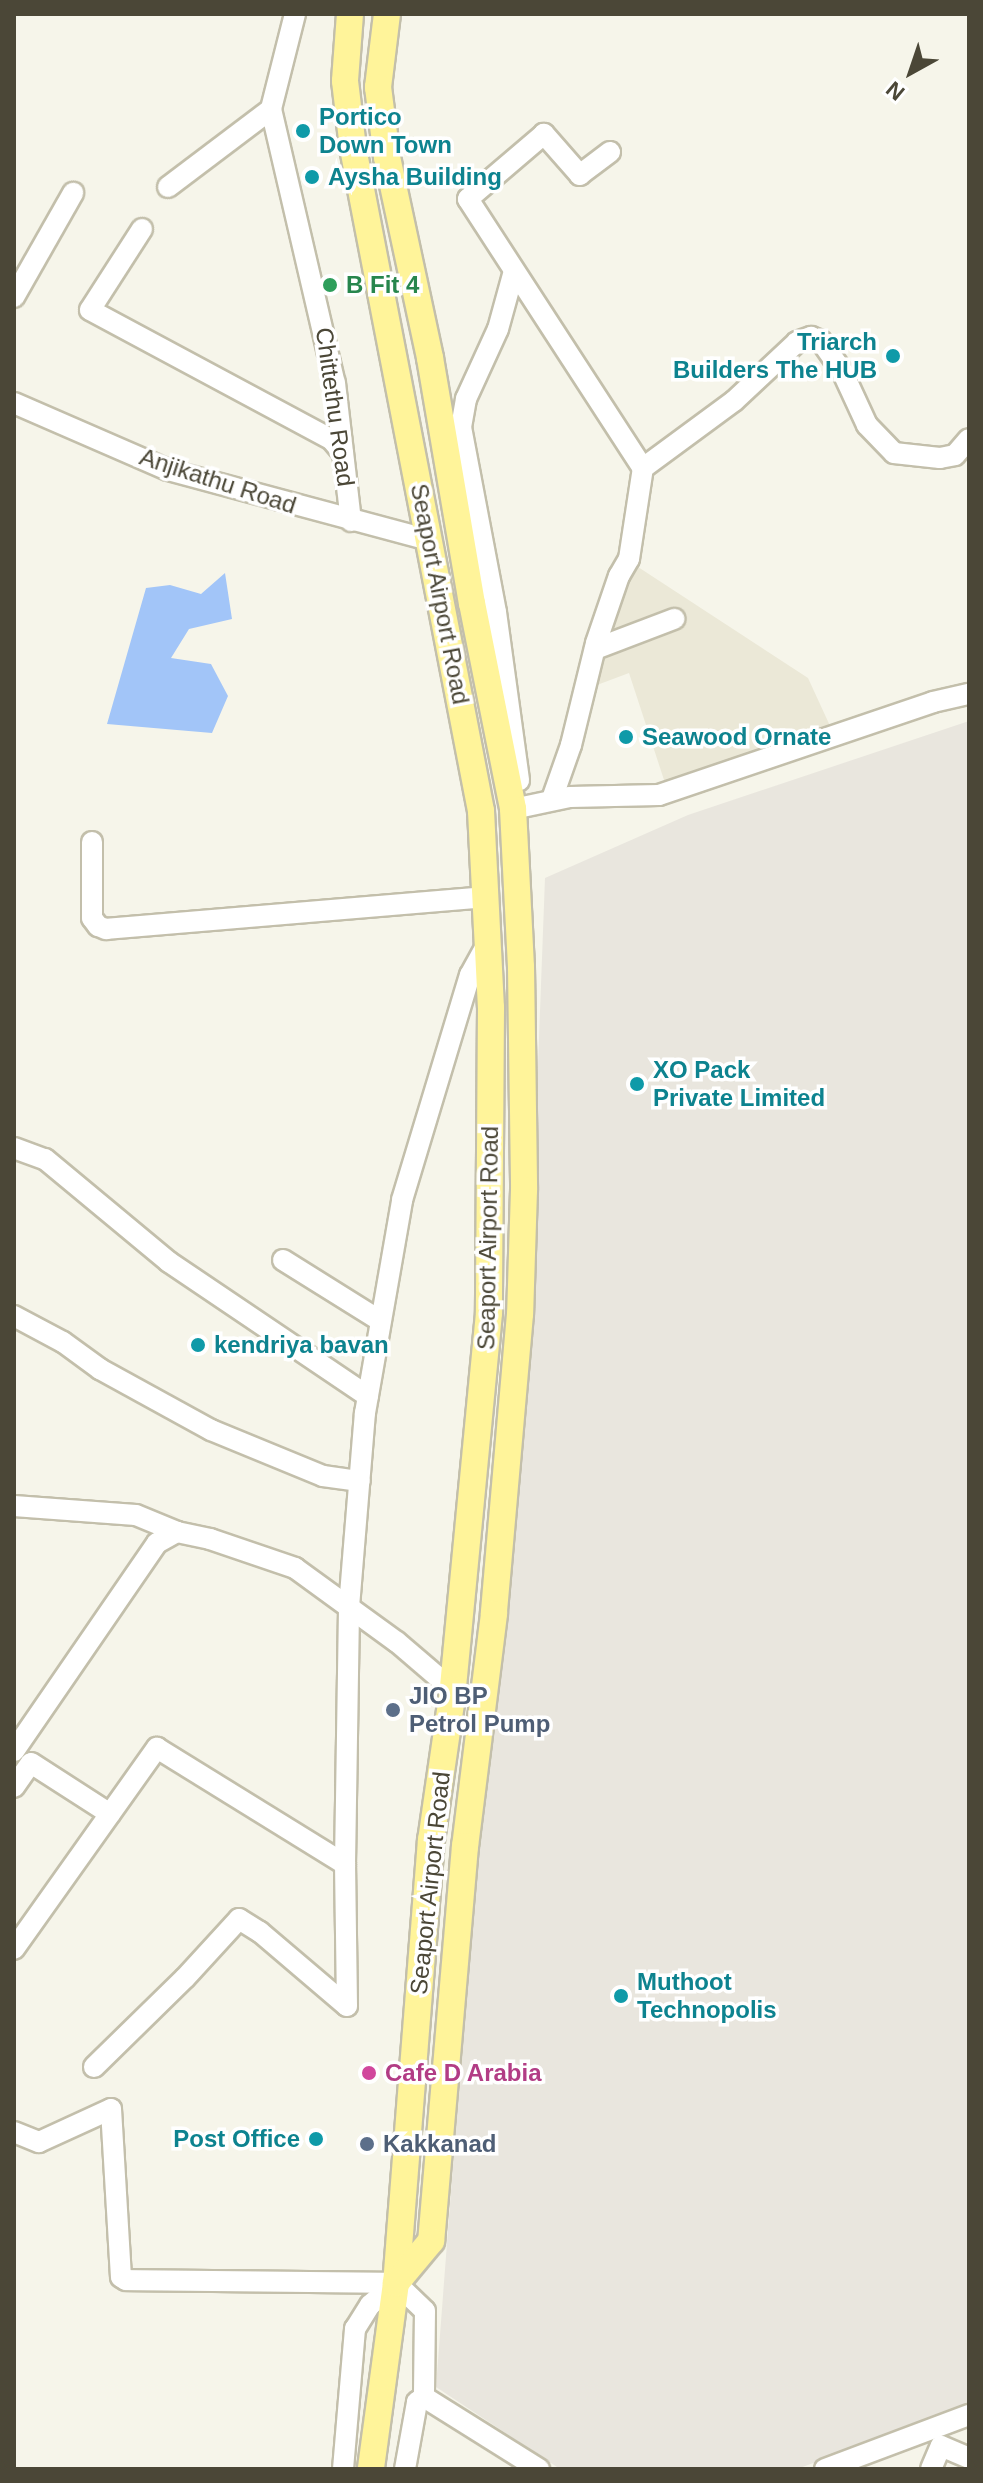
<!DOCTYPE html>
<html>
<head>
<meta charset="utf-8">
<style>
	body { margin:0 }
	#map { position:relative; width:983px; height:2483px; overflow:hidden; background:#f6f5ea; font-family:Arial,sans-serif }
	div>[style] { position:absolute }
	.residential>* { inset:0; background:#ebe8d7 }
	.industrial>* { inset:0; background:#e9e6de }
	.water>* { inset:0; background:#a2c5f8 }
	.roads { filter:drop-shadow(2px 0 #c3bfab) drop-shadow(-2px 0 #c3bfab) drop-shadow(0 2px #c3bfab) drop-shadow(0 -2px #c3bfab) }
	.minor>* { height:20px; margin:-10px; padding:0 10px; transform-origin:10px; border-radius:10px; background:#fff }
	.major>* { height:26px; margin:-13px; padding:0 13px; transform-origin:13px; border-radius:13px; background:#fff49a }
	.dots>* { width:22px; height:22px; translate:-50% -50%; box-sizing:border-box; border:4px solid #fff; border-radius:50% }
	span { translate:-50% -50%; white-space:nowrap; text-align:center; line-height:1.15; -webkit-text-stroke:7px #fff; paint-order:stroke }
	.culture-label { font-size:24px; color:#0d838f; font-weight:700 }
	.left { translate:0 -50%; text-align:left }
	.right { translate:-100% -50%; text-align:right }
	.leisure-label { font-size:24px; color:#27864d; font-weight:700 }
	.street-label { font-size:24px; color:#4b4737 }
	.service-label { font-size:24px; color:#4e5e75; font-weight:700 }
	.hotel-label { font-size:24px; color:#b23c85; font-weight:700 }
	.frame { position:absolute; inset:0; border:16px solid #4b4737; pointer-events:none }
	.north { position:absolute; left:871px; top:32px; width:80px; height:80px; -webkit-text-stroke:6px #fff; paint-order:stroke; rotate:220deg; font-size:22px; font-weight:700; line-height:32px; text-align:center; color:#4b4737 }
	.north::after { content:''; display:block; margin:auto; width:28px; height:36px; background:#4b4737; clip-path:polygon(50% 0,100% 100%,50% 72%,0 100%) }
</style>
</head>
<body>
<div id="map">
	<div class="residential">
		<i style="clip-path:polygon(635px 565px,808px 678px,831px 728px,665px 783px,629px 673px,597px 685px,605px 639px)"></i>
	</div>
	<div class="industrial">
		<i style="clip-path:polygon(969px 721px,969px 2406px,797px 2469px,560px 2469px,436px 2387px,478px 1838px,504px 1644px,529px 1304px,545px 878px,688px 815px)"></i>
	</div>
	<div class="water">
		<i style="clip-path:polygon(225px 573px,232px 619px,189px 629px,171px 658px,211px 664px,228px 696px,212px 733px,107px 724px,146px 588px,170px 585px,201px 594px)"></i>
	</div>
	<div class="roads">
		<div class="minor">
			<i style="left:295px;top:14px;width:98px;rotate:104.2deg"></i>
			<i style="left:271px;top:109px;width:281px;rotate:76.9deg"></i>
			<i style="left:335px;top:383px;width:139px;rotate:83.4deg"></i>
			<i style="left:610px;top:152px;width:38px;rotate:143deg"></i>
			<i style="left:580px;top:175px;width:55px;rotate:-131.3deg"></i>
			<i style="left:544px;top:134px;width:100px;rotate:139.5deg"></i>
			<i style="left:468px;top:199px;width:321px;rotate:57deg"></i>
			<i style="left:168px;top:187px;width:129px;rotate:-37.1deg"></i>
			<i style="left:142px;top:229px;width:96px;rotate:122.7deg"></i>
			<i style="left:90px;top:310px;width:275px;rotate:28.2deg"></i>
			<i style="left:332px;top:440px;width:17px;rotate:50deg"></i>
			<i style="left:514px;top:271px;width:60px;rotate:105.4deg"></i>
			<i style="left:498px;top:329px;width:77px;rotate:114.6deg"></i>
			<i style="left:466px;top:399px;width:28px;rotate:100deg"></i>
			<i style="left:461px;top:427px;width:188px;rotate:79.3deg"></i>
			<i style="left:496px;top:612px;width:170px;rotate:82.2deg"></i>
			<i style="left:14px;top:297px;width:120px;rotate:-60.4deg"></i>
			<i style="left:14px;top:403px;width:168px;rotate:23.5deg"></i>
			<i style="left:168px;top:470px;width:270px;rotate:15deg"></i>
			<i style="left:595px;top:649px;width:85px;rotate:-20.8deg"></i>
			<i style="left:552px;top:799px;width:57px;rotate:-70.6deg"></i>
			<i style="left:571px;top:745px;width:105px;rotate:-76.2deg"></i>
			<i style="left:596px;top:643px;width:71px;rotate:-71.1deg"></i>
			<i style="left:619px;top:576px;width:20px;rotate:-60deg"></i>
			<i style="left:629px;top:559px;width:92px;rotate:-81.3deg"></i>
			<i style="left:643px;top:468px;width:113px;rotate:-36.4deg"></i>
			<i style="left:734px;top:401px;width:86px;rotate:-43.1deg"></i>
			<i style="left:797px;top:342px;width:15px;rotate:-20deg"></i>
			<i style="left:811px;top:337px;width:11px;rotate:22deg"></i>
			<i style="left:821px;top:341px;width:39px;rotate:55deg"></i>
			<i style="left:843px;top:373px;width:57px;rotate:65.2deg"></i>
			<i style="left:867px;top:425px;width:39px;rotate:46deg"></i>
			<i style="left:894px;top:453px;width:46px;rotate:6.2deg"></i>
			<i style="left:940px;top:458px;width:15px;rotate:-11deg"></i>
			<i style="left:955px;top:455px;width:21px;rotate:-49deg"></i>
			<i style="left:513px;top:809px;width:58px;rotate:-11.9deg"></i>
			<i style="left:570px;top:797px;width:89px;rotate:-1.3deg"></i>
			<i style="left:659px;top:795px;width:289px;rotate:-18.7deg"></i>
			<i style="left:933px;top:702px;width:37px;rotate:-13deg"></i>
			<i style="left:92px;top:842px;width:76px;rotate:90deg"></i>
			<i style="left:92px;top:918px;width:10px;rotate:53deg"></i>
			<i style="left:98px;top:926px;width:9px;rotate:21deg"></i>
			<i style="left:106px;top:929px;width:381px;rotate:-4.8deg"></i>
			<i style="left:14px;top:1148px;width:33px;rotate:20deg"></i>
			<i style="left:45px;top:1159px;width:161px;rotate:39.7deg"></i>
			<i style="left:169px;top:1262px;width:240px;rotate:34deg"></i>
			<i style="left:283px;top:1260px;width:113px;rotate:32deg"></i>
			<i style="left:14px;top:1316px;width:55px;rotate:28deg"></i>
			<i style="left:63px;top:1342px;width:46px;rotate:36.1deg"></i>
			<i style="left:100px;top:1369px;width:127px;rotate:28.8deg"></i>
			<i style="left:211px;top:1430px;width:121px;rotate:22.3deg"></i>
			<i style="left:323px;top:1476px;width:37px;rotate:8deg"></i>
			<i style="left:14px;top:1506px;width:122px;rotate:4.2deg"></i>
			<i style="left:136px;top:1515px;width:44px;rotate:22.5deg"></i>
			<i style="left:14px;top:1751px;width:252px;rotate:-55.5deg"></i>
			<i style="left:157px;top:1543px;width:23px;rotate:-29deg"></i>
			<i style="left:177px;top:1532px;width:34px;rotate:12deg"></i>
			<i style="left:210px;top:1539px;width:90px;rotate:18.8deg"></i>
			<i style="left:295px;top:1568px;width:126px;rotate:36deg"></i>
			<i style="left:397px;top:1642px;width:74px;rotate:40.6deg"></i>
			<i style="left:14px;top:1787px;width:29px;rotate:-55deg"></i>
			<i style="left:31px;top:1763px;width:94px;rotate:32.8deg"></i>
			<i style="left:14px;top:1949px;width:247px;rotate:-54.6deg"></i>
			<i style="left:157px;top:1748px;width:221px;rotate:31.7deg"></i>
			<i style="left:94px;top:2067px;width:127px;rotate:-44.4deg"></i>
			<i style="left:185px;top:1978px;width:80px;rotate:-47.5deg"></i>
			<i style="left:239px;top:1919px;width:25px;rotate:32deg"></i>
			<i style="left:260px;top:1932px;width:114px;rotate:40.4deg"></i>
			<i style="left:347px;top:2006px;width:142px;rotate:-90.8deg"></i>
			<i style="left:345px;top:1864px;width:257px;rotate:-89.1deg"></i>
			<i style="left:349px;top:1607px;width:195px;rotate:-85.3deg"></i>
			<i style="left:365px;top:1413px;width:216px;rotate:-80.1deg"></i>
			<i style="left:402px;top:1200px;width:235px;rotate:-73.2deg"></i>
			<i style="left:470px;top:975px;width:39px;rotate:-61deg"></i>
			<i style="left:14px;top:2132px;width:27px;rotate:22deg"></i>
			<i style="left:39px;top:2142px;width:79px;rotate:-24.6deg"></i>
			<i style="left:111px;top:2109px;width:168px;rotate:86.6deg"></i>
			<i style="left:121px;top:2277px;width:6px;rotate:31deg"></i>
			<i style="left:126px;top:2280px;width:270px;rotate:0.6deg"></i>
			<i style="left:343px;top:2469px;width:141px;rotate:-85.1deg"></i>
			<i style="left:355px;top:2329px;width:28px;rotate:-58deg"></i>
			<i style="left:370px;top:2305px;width:34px;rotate:-40deg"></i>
			<i style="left:396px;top:2283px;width:40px;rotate:44deg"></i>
			<i style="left:425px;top:2311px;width:86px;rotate:90.7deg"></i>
			<i style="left:405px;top:2469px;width:68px;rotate:-79.8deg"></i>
			<i style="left:417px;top:2402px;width:9px;rotate:-36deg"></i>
			<i style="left:424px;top:2397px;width:136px;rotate:32.1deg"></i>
			<i style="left:825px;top:2469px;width:154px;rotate:-20.6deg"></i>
			<i style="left:931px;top:2469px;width:25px;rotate:-67deg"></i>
			<i style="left:941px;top:2446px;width:30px;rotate:23deg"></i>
		</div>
		<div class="major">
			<i style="left:350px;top:14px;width:67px;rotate:94.3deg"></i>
			<i style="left:345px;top:81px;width:67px;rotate:83.2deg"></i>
			<i style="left:353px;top:148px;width:675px;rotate:79.07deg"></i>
			<i style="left:481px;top:811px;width:197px;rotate:87.1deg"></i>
			<i style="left:491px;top:1008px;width:305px;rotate:90.4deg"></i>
			<i style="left:489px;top:1313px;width:379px;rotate:95.5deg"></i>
			<i style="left:453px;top:1690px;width:152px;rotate:98.3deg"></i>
			<i style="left:431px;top:1840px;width:444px;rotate:94.5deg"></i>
			<i style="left:396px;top:2283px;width:188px;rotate:97.7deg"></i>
			<i style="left:387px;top:14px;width:74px;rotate:97deg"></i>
			<i style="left:378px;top:87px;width:71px;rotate:82.7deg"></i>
			<i style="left:387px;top:157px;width:206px;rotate:77.9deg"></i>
			<i style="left:430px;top:358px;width:249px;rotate:80.3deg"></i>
			<i style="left:472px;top:603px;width:210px;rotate:78.7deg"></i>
			<i style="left:513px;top:809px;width:158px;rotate:87.1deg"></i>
			<i style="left:521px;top:967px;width:223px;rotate:89.2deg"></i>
			<i style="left:524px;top:1190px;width:124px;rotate:91.8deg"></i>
			<i style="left:520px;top:1314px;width:301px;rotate:95deg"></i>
			<i style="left:494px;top:1614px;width:234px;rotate:97.1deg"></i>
			<i style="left:465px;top:1846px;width:396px;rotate:94.9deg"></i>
			<i style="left:431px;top:2241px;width:55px;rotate:129.8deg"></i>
		</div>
	</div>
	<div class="dots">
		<i style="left:303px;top:131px;background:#0f9aa8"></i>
		<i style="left:312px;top:177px;background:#0f9aa8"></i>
		<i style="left:330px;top:285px;background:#2e9e5b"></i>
		<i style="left:893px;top:356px;background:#0f9aa8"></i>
		<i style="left:626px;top:737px;background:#0f9aa8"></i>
		<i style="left:637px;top:1084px;background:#0f9aa8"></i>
		<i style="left:198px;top:1345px;background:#0f9aa8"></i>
		<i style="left:393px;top:1710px;background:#5c6f8a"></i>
		<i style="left:621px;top:1996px;background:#0f9aa8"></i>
		<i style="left:369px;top:2073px;background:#d1479c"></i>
		<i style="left:316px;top:2139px;background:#0f9aa8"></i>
		<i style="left:367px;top:2144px;background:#5c6f8a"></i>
	</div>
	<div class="culture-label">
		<span class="left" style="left:319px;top:131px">Portico<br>Down Town</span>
		<span class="left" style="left:328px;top:177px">Aysha Building</span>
		<span class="right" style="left:877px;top:356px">Triarch<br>Builders The HUB</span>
		<span class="left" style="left:642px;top:737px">Seawood Ornate</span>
		<span class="left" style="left:653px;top:1084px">XO Pack<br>Private Limited</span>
		<span class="left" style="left:214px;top:1345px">kendriya bavan</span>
		<span class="left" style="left:637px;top:1996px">Muthoot<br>Technopolis</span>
		<span class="right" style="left:300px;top:2139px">Post Office</span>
	</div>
	<div class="leisure-label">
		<span class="left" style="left:346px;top:285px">B Fit 4</span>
	</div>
	<div class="street-label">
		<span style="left:335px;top:407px;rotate:82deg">Chittethu Road</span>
		<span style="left:218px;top:481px;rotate:18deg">Anjikathu Road</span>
		<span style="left:440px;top:594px;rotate:79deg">Seaport Airport Road</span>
		<span style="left:488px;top:1238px;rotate:-89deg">Seaport Airport Road</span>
		<span style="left:430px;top:1883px;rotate:-84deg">Seaport Airport Road</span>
	</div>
	<div class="service-label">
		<span class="left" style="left:409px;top:1710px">JIO BP<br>Petrol Pump</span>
		<span class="left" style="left:383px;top:2144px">Kakkanad</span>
	</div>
	<div class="hotel-label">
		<span class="left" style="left:385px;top:2073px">Cafe D Arabia</span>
	</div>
	<div class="frame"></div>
	<div class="north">N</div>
</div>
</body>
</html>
